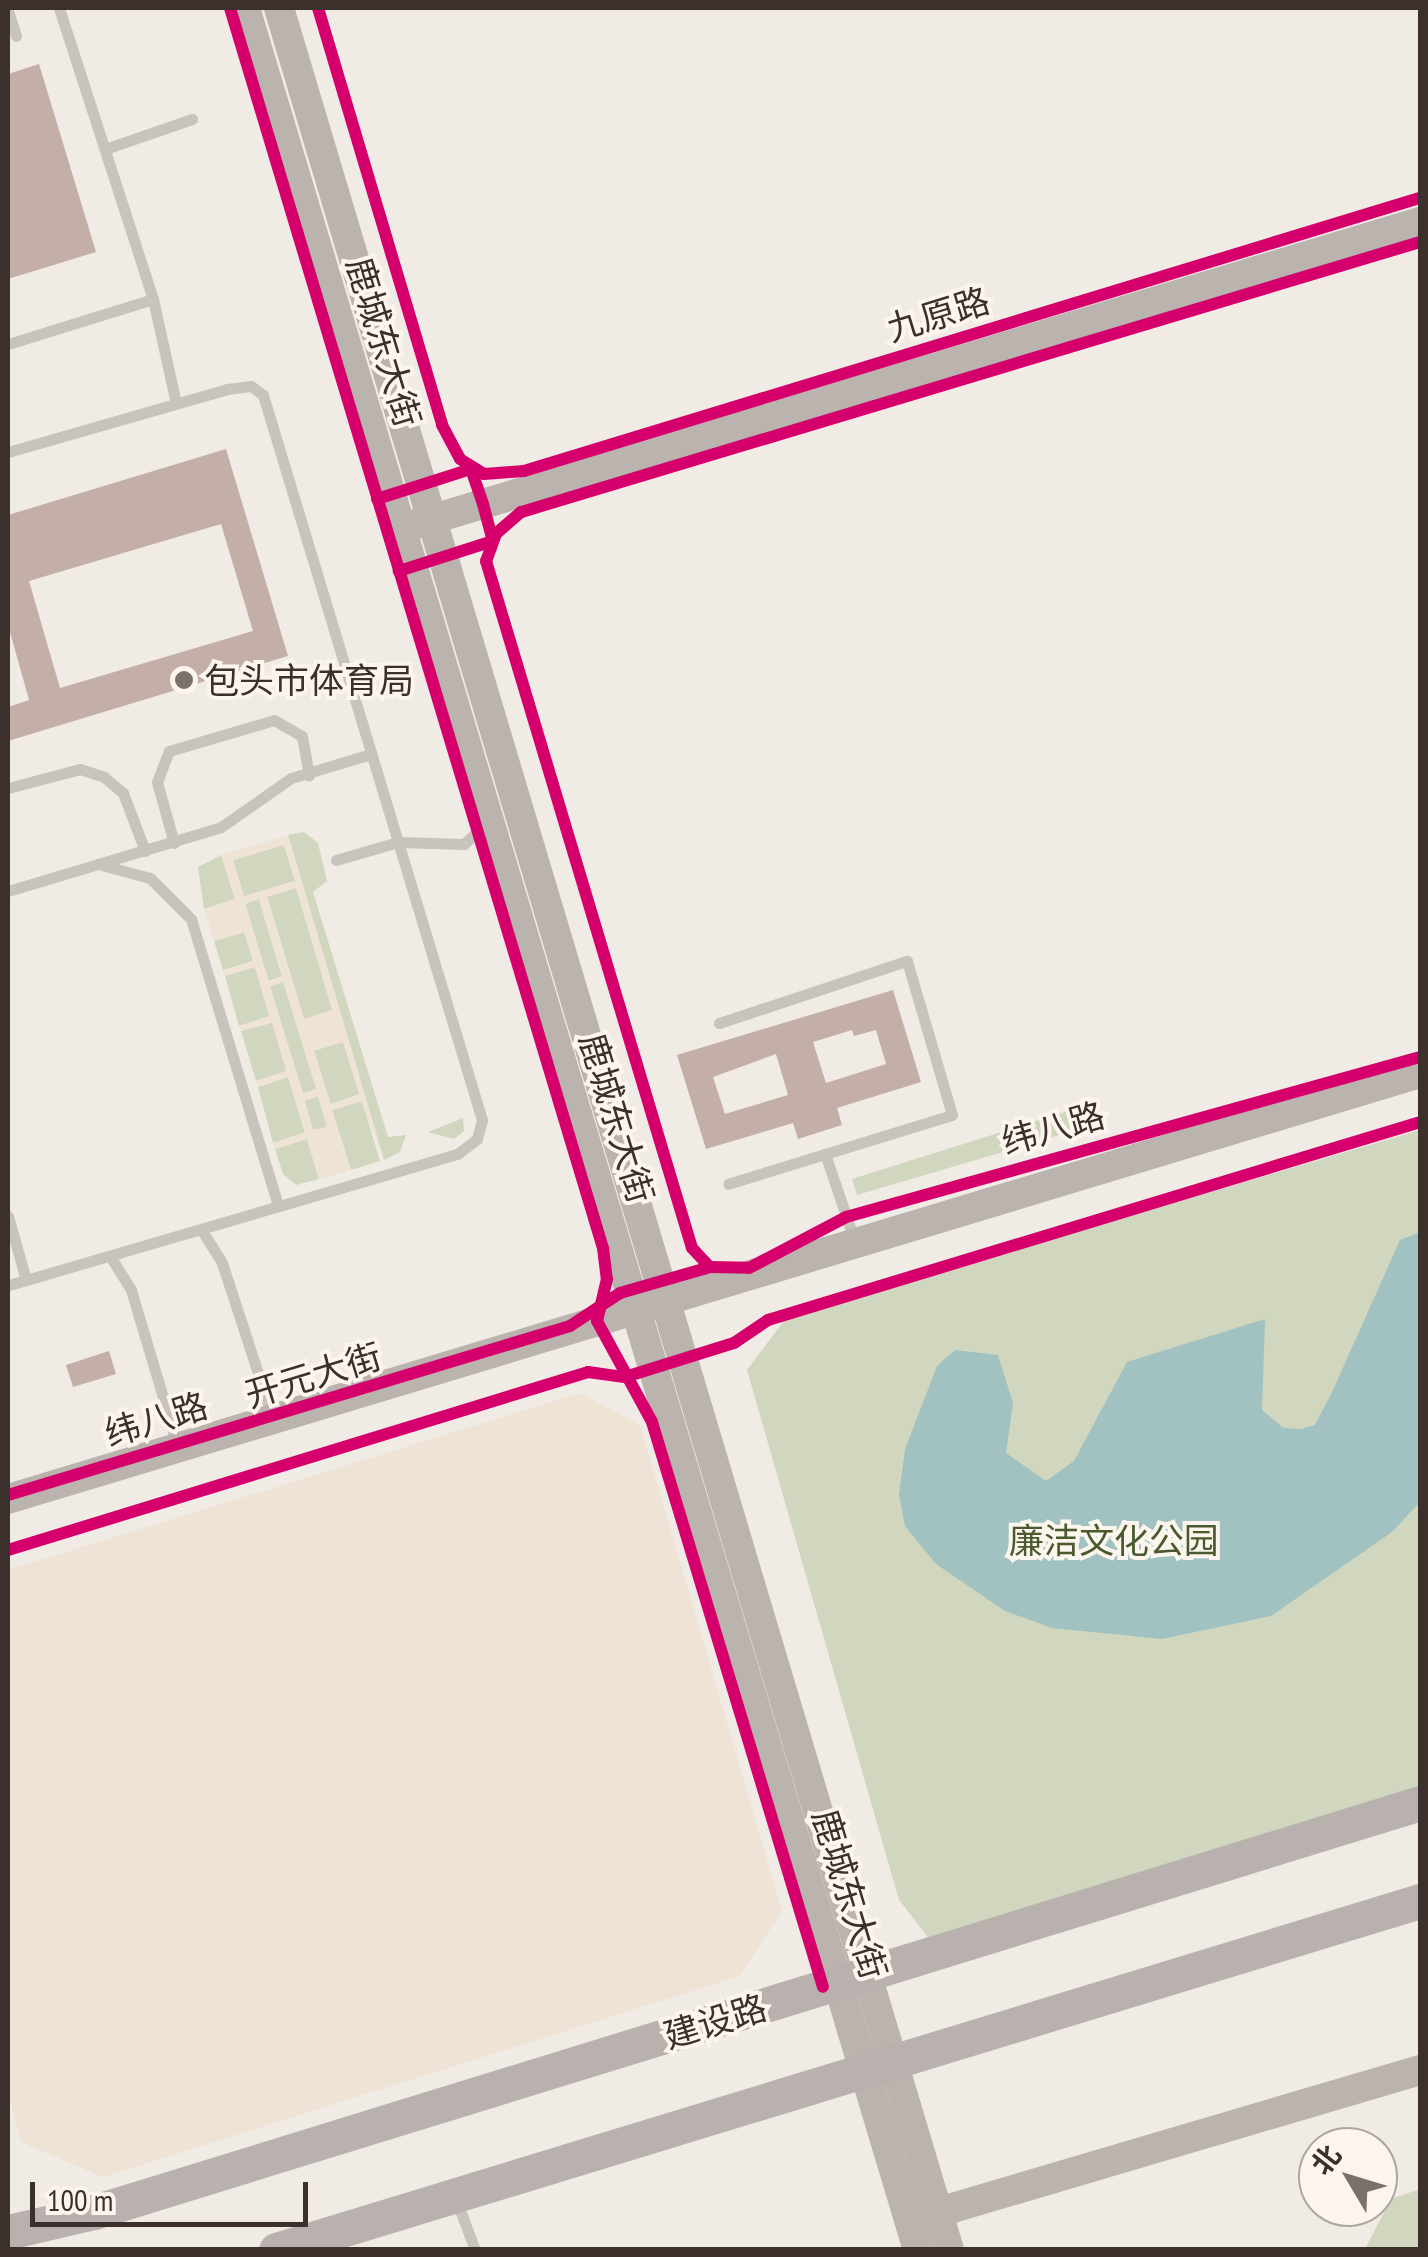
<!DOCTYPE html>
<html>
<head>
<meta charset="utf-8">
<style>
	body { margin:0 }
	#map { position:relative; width:1428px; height:2257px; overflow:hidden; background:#f0ebe5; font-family:"PT Sans Narrow","Noto Sans SC",sans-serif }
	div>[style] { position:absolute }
	.green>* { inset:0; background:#d1d6bf }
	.plaza>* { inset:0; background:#eee3d5 }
	.water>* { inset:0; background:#a1c2c1 }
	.building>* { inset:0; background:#c3afa7 }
	.lane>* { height:11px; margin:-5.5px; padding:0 5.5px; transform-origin:5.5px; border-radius:5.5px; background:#c9c3be }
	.secondary>* { height:30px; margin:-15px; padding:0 15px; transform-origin:15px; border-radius:15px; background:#bab3ae }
	.primary>* { height:35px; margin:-17.5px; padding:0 17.5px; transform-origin:17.5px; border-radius:17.5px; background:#b8b1ad }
	.cycleway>* { height:12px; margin:-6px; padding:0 6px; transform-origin:6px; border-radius:6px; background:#d6006c }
	.dots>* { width:28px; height:28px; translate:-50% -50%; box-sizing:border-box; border:5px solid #fbf5ee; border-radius:50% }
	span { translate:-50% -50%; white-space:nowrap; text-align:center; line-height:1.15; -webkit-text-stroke:8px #fbf5ee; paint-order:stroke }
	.street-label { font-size:35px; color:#3b302b }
	.poi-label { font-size:35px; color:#3b302b }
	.left { translate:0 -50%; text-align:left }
	.park-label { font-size:35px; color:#4a5a2e }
	.frame { position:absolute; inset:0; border:10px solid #3b302b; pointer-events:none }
	.north { position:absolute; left:1298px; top:2127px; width:100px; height:100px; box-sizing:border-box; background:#fbf5ee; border:2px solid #aea6a0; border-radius:50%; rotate:308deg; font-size:28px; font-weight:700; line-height:40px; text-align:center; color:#3b302b }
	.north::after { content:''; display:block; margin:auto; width:35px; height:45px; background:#7a716c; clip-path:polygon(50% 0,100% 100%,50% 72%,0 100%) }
	.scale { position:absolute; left:30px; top:2182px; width:278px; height:45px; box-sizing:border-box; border:5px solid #3b302b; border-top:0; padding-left:12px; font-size:30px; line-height:35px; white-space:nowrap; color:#3b302b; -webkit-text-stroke:8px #fbf5ee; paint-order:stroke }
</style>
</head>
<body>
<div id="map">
	<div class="green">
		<i style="clip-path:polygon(304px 832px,318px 843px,327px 881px,313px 892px,388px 1137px,406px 1135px,400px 1152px,384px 1160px,288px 835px)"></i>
		<i style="clip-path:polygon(284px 845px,295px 881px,244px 897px,233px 860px)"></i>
		<i style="clip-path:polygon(221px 855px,235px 899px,204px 909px,198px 867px)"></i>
		<i style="clip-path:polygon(296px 888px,333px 1010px,304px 1019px,267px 896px)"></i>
		<i style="clip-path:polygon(259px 899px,282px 977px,268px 981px,245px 903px)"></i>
		<i style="clip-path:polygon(244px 932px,253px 961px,223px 970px,214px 941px)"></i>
		<i style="clip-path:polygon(255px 967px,270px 1017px,239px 1026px,225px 976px)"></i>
		<i style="clip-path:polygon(284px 982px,317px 1089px,303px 1094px,270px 986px)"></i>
		<i style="clip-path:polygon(272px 1022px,287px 1071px,256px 1081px,241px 1031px)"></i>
		<i style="clip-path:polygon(343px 1041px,360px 1095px,330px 1104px,314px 1050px)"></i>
		<i style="clip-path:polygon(288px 1077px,305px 1133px,273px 1143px,258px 1087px)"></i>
		<i style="clip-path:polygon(318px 1096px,327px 1127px,313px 1130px,304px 1100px)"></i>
		<i style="clip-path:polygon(362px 1101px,380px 1161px,351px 1170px,332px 1110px)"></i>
		<i style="clip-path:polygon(1068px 1111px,1070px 1132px,857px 1195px,852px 1179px)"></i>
		<i style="clip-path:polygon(463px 1118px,464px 1131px,454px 1139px,428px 1132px)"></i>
		<i style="clip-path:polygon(1420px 1130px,1420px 1789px,931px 1941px,899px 1900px,747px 1370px,786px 1318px)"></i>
		<i style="clip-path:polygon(307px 1139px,319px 1179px,296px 1185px,283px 1174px,275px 1149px)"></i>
		<i style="clip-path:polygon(1420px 2189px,1420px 2249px,1365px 2249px,1391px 2199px)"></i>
	</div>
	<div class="plaza">
		<i style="clip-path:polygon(evenodd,288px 835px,384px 1160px,361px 1101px,332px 1110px,351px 1170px,319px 1179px,307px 1139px,275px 1149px,273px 1143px,305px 1132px,288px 1077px,258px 1087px,256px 1081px,286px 1071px,272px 1023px,241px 1031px,239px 1026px,269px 1016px,255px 967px,224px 976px,223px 970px,253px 961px,245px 932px,214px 941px,204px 909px,235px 899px,221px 855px,288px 835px,284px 845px,295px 881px,244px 896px,233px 860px,284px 845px,288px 835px,296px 888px,332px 1010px,304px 1019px,267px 897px,296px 888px,288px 835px,259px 899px,282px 976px,269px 981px,245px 904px,259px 899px,288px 835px,283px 982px,316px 1089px,303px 1093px,270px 987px,283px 982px,288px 835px,343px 1042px,359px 1094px,331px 1104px,314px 1051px,343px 1042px,288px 835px,318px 1096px,327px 1127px,313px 1130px,305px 1101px,318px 1096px)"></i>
		<i style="clip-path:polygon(580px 1393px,640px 1425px,782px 1911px,740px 1976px,103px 2177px,21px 2142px,8px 2093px,8px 1570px)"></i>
	</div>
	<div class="water">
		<i style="clip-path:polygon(1420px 1232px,1420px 1502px,1392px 1532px,1271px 1616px,1162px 1639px,1052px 1628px,1005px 1611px,936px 1564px,905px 1526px,899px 1495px,905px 1449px,937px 1366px,955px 1350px,998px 1355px,1013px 1403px,1006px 1453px,1046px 1481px,1074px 1461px,1127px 1362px,1265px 1319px,1262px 1410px,1283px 1428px,1301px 1429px,1315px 1425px,1333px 1390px,1400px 1240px)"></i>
	</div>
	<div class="building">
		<i style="clip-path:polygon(39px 64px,96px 252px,8px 279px,8px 74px)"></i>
		<i style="clip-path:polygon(evenodd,226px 449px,288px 656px,8px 741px,8px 707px,29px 700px,8px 625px,8px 515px,226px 449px,221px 524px,253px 631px,60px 688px,29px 581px,221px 524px)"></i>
		<i style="clip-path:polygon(evenodd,893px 990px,921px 1082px,837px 1108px,842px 1125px,798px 1139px,793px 1123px,706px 1149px,677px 1055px,893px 990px,852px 1030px,854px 1036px,876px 1030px,886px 1064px,826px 1083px,813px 1042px,852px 1030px,893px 990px,776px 1054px,788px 1095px,725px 1114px,713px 1077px,776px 1054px)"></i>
		<i style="clip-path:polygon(109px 1351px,116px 1374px,73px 1387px,66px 1365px)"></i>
	</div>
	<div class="lane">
		<i style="left:59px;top:8px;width:306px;rotate:72.1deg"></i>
		<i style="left:153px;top:299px;width:107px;rotate:77.6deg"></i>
		<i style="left:8px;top:11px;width:26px;rotate:72deg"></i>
		<i style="left:105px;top:149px;width:92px;rotate:-19deg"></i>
		<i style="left:8px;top:344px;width:152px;rotate:-17.2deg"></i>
		<i style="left:8px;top:452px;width:228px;rotate:-16deg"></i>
		<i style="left:227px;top:389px;width:24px;rotate:-7deg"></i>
		<i style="left:251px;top:386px;width:15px;rotate:37deg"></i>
		<i style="left:263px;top:395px;width:757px;rotate:73.19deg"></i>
		<i style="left:482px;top:1120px;width:20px;rotate:105deg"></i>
		<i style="left:477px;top:1139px;width:25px;rotate:143deg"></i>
		<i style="left:457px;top:1154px;width:468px;rotate:163.7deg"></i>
		<i style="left:8px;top:788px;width:74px;rotate:-14.8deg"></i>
		<i style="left:80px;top:769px;width:25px;rotate:18deg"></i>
		<i style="left:104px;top:777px;width:25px;rotate:40deg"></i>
		<i style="left:123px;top:793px;width:62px;rotate:69.2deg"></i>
		<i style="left:174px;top:843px;width:63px;rotate:-105.6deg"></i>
		<i style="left:157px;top:782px;width:33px;rotate:-69deg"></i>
		<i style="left:169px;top:751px;width:109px;rotate:-16.4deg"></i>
		<i style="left:274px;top:720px;width:32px;rotate:30deg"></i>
		<i style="left:302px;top:736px;width:40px;rotate:80deg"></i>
		<i style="left:336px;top:860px;width:65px;rotate:-16.2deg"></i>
		<i style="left:398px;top:842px;width:66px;rotate:1.7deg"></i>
		<i style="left:464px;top:844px;width:30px;rotate:-44deg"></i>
		<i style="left:98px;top:864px;width:54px;rotate:15.1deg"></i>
		<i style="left:150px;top:878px;width:58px;rotate:45deg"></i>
		<i style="left:191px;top:919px;width:300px;rotate:73.1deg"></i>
		<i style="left:8px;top:891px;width:222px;rotate:-16.7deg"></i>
		<i style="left:221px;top:827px;width:85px;rotate:-35deg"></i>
		<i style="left:291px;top:778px;width:84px;rotate:-16.7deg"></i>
		<i style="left:719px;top:1023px;width:198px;rotate:-18.3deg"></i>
		<i style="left:907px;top:961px;width:160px;rotate:73.7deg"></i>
		<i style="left:952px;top:1115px;width:234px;rotate:162.9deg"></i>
		<i style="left:825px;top:1154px;width:93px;rotate:71.2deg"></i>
		<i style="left:8px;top:1216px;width:66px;rotate:74.3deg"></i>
		<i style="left:201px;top:1229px;width:40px;rotate:58deg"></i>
		<i style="left:222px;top:1263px;width:161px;rotate:71.9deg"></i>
		<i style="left:110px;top:1256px;width:40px;rotate:58deg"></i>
		<i style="left:131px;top:1290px;width:161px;rotate:73.4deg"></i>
		<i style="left:456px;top:2199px;width:54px;rotate:69.6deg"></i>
	</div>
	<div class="secondary">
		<i style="left:245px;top:8px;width:2341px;rotate:73.29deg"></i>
		<i style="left:279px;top:8px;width:2340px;rotate:73.36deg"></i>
		<i style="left:413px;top:525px;width:1052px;rotate:-16.75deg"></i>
		<i style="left:8px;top:1499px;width:1475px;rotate:-16.79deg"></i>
		<i style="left:922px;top:2217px;width:519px;rotate:-16.45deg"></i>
	</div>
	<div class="primary">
		<i style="left:8px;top:2232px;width:88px;rotate:-13.1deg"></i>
		<i style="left:94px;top:2212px;width:1388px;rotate:-17.14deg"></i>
		<i style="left:276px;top:2250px;width:1196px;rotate:-16.97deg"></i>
	</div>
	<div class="cycleway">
		<i style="left:230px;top:8px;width:1295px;rotate:73.26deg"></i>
		<i style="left:603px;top:1248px;width:31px;rotate:83deg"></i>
		<i style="left:607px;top:1279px;width:43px;rotate:103.4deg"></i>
		<i style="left:597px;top:1321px;width:115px;rotate:61.4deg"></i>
		<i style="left:652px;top:1422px;width:590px;rotate:73.16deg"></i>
		<i style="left:318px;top:8px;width:435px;rotate:73.4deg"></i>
		<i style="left:442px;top:425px;width:38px;rotate:62deg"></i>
		<i style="left:460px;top:459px;width:28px;rotate:32deg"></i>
		<i style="left:484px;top:474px;width:40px;rotate:-4.3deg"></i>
		<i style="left:524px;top:471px;width:937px;rotate:-16.95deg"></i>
		<i style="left:1420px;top:242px;width:939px;rotate:163.28deg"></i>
		<i style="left:521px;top:512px;width:33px;rotate:139deg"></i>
		<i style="left:496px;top:534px;width:29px;rotate:110deg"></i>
		<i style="left:486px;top:561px;width:717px;rotate:73.31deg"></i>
		<i style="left:692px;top:1248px;width:26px;rotate:47deg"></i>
		<i style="left:710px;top:1267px;width:39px;rotate:1deg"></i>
		<i style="left:749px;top:1268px;width:110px;rotate:-27.7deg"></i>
		<i style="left:846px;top:1217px;width:596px;rotate:-15.58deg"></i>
		<i style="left:377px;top:499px;width:99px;rotate:-17.7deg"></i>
		<i style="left:471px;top:469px;width:37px;rotate:71deg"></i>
		<i style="left:483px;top:504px;width:38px;rotate:75deg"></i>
		<i style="left:493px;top:541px;width:99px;rotate:162.3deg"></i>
		<i style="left:625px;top:1377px;width:114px;rotate:-17.3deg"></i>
		<i style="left:734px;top:1343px;width:41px;rotate:-34.1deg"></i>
		<i style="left:768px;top:1320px;width:681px;rotate:-16.89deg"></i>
		<i style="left:8px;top:1495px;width:587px;rotate:-16.74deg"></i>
		<i style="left:570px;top:1326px;width:60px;rotate:-33.4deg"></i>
		<i style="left:620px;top:1293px;width:94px;rotate:-16.1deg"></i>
		<i style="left:8px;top:1550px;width:607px;rotate:-17.06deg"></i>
		<i style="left:588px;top:1372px;width:37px;rotate:8deg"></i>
	</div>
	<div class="dots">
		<i style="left:184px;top:680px;background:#7a716c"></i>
	</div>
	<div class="street-label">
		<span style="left:938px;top:314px;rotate:-17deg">九原路</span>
		<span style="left:384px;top:342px;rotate:73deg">鹿城东大街</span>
		<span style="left:617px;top:1118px;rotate:73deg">鹿城东大街</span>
		<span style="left:1053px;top:1128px;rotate:-16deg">纬八路</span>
		<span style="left:313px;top:1375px;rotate:-17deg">开元大街</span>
		<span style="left:156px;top:1419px;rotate:-17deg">纬八路</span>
		<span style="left:850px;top:1894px;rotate:73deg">鹿城东大街</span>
		<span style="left:715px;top:2021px;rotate:-17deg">建设路</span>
	</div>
	<div class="poi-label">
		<span class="left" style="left:204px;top:680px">包头市体育局</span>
	</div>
	<div class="park-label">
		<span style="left:1114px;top:1540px">廉洁文化公园</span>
	</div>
	<div class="frame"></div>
	<div class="north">北</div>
	<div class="scale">100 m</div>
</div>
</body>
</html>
